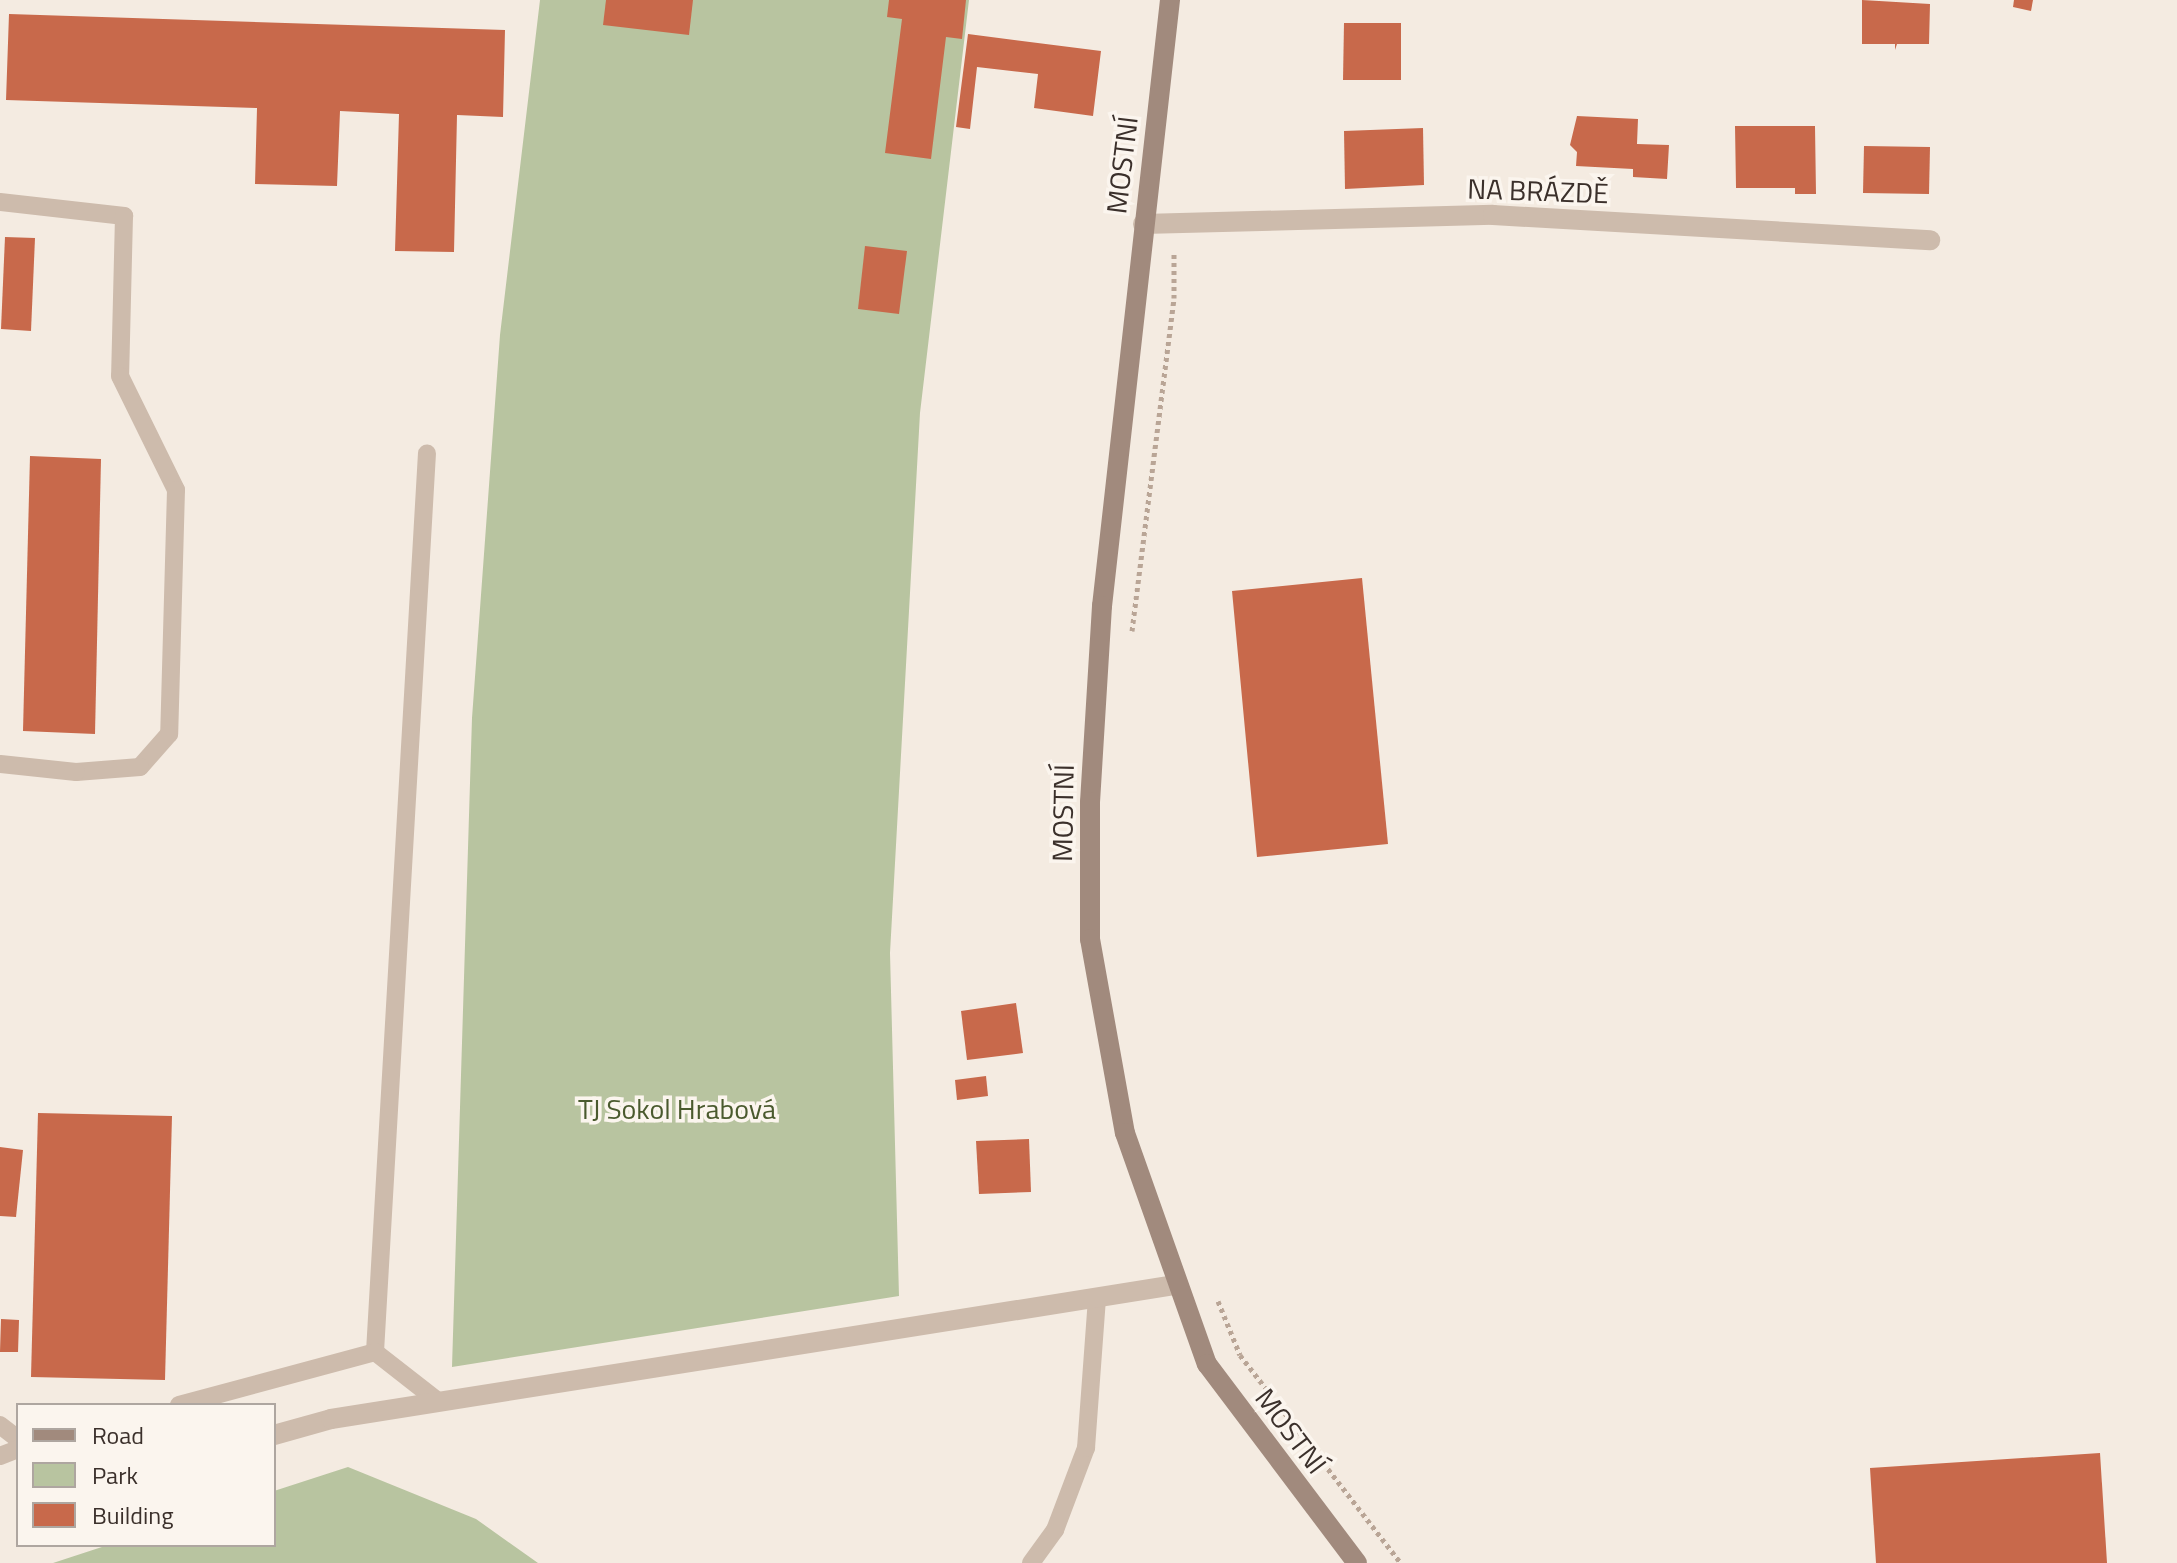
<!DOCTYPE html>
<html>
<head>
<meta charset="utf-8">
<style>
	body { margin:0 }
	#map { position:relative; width:2177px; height:1563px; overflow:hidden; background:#f4ebe1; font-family:"Titillium Web",sans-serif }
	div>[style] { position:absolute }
	.green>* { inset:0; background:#b8c4a0 }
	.building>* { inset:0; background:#c8694b }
	.path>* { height:5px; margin-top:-2.5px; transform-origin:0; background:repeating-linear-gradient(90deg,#b9a596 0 4px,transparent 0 8px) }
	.lane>* { height:18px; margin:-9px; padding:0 9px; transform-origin:9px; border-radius:9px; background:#cdbbac }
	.street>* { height:20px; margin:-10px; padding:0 10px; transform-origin:10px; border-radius:10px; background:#cdbbac }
	.secondary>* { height:20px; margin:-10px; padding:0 10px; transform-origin:10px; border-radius:10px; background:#a18a7d }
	span { translate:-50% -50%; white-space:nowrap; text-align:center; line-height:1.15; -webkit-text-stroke:7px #fbf5ee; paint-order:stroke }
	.street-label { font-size:28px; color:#3b302b }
	.park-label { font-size:28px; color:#4a5a2e }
	.legend { position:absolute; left:16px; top:1403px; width:260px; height:144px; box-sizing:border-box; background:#fbf5ee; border:2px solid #aea6a0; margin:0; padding:10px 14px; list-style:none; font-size:24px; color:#3b302b }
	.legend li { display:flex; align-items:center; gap:16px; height:40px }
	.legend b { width:40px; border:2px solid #aea6a0 }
</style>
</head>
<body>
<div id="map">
	<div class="green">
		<i style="clip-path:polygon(540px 0,969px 0,920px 413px,890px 953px,899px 1296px,452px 1367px,472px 718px,500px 335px)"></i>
		<i style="clip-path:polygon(348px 1467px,476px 1519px,538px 1563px,53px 1563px,108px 1545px,274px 1545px,274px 1491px)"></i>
	</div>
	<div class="building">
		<i style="clip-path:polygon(606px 0,693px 0,689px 35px,603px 25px)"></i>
		<i style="clip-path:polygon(889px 0,966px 0,962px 39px,946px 37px,931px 159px,885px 153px,902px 19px,887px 17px)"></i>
		<i style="clip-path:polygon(1862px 0,1930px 4px,1929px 44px,1897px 44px,1895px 50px,1895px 44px,1862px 44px)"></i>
		<i style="clip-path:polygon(2014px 0,2033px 0,2031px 11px,2013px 7px)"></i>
		<i style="clip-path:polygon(9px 14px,505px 30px,503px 117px,457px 115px,454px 252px,395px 251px,399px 114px,340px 111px,337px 186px,255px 184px,257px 108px,6px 100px)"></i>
		<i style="clip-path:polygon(1344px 23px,1401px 23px,1401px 80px,1343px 80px)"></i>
		<i style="clip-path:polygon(968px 34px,1101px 51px,1093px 116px,1034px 108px,1038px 74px,977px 67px,970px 129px,956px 127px)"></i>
		<i style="clip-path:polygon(1577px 116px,1638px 119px,1637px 144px,1669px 145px,1667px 179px,1633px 177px,1633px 169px,1576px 166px,1577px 152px,1570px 145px)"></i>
		<i style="clip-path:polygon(1735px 126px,1815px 126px,1816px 194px,1795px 194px,1795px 188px,1736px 188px)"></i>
		<i style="clip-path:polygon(1423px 128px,1424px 185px,1345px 189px,1344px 131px)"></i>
		<i style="clip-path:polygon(1864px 146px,1930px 147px,1929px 194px,1863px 193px)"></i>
		<i style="clip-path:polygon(5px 237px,35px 238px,31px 331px,1px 329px)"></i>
		<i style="clip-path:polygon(865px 246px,907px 251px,899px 314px,858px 309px)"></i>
		<i style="clip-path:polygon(30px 456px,101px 459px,95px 734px,23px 731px)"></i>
		<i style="clip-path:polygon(1362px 578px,1388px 844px,1257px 857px,1232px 591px)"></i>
		<i style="clip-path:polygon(1016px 1003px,1023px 1053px,967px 1060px,961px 1011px)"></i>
		<i style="clip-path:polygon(986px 1076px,988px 1096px,957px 1100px,955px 1080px)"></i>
		<i style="clip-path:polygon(38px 1113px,172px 1116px,165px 1380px,31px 1377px)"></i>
		<i style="clip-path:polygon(1029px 1139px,1031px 1192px,979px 1194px,976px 1141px)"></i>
		<i style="clip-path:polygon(0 1147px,23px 1150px,16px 1217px,0 1216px)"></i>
		<i style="clip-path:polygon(1px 1319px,19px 1320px,18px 1352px,0 1352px)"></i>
		<i style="clip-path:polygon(2100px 1453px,2107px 1563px,1876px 1563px,1870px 1468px)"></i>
	</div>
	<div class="path">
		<i style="left:1132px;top:631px;width:336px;rotate:-82.8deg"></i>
		<i style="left:1174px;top:298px;width:46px;rotate:-90deg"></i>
		<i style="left:1218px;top:1301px;width:58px;rotate:67.8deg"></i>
		<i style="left:1240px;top:1355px;width:263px;rotate:52.3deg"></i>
	</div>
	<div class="lane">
		<i style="left:0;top:202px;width:125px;rotate:6.4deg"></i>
		<i style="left:124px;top:216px;width:160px;rotate:91.4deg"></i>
		<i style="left:120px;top:376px;width:127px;rotate:63.8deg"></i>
		<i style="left:176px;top:490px;width:244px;rotate:91.6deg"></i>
		<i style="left:169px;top:734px;width:44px;rotate:131.3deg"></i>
		<i style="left:140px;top:767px;width:64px;rotate:175.5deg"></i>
		<i style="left:76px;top:772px;width:76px;rotate:-174deg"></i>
		<i style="left:375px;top:1352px;width:900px;rotate:-86.69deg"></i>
		<i style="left:179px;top:1405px;width:203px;rotate:-15.1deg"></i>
		<i style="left:375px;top:1352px;width:81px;rotate:38deg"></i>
		<i style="left:0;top:1425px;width:23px;rotate:38deg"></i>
		<i style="left:0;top:1456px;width:19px;rotate:-21deg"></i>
		<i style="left:1031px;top:1563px;width:41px;rotate:-54deg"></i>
		<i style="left:1055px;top:1530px;width:88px;rotate:-69.3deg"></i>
		<i style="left:1086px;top:1448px;width:150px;rotate:-85.8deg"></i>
	</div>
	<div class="street">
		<i style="left:1143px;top:224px;width:350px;rotate:-1.5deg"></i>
		<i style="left:1493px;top:215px;width:438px;rotate:3.3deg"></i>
		<i style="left:274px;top:1435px;width:59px;rotate:-15.7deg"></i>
		<i style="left:331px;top:1419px;width:855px;rotate:-9.02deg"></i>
	</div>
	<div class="secondary">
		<i style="left:1170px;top:0;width:610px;rotate:96.4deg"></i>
		<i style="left:1102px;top:606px;width:196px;rotate:93.5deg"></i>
		<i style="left:1090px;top:802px;width:137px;rotate:90deg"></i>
		<i style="left:1090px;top:939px;width:197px;rotate:79.8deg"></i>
		<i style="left:1125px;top:1133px;width:245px;rotate:70.5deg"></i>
		<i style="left:1207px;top:1364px;width:249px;rotate:53deg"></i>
	</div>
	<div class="street-label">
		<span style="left:1122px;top:165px;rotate:-83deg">MOSTNÍ</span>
		<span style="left:1538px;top:191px;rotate:2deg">NA BRÁZDĚ</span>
		<span style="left:1063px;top:813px;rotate:-89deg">MOSTNÍ</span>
		<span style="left:1291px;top:1431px;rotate:53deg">MOSTNÍ</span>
	</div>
	<div class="park-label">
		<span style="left:677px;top:1109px">TJ Sokol Hrabová</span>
	</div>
	<ul class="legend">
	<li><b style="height:10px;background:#a18a7d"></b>Road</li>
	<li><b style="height:22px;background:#b8c4a0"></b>Park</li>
	<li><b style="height:22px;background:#c8694b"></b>Building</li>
	</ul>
</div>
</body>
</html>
